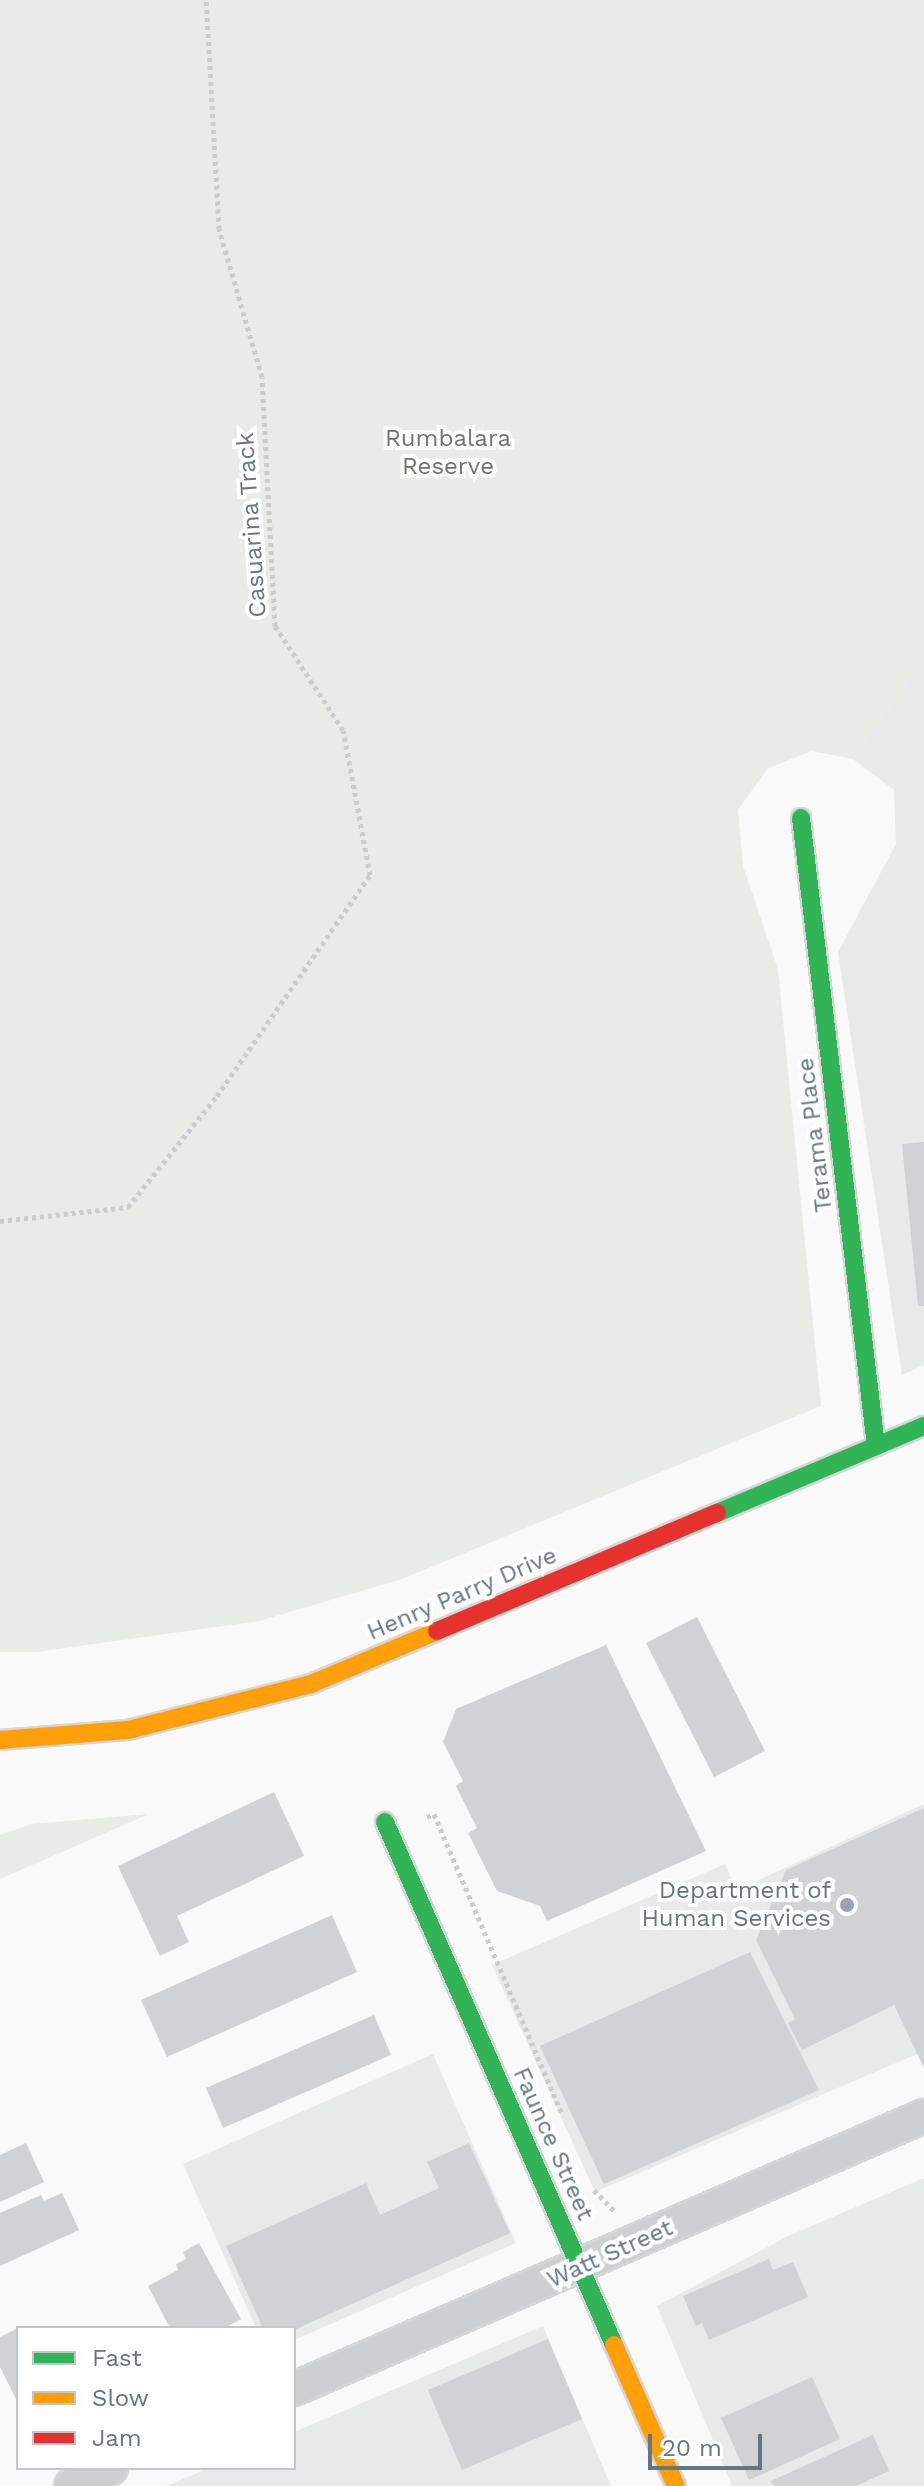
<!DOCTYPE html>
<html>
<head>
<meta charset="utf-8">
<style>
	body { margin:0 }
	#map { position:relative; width:924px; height:2486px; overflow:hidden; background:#f9f9f9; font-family:"Work Sans",sans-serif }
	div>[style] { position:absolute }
	.built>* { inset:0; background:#e8e9e9 }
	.green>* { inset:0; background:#e8ebe6 }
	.building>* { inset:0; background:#d0d2d3 }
	.path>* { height:5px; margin-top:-2.5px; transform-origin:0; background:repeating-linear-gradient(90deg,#cbcccd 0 4px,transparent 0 8px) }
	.roads { filter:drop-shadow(2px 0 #d5d6d7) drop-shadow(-2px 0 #d5d6d7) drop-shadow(0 2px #d5d6d7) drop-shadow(0 -2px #d5d6d7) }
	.street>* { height:32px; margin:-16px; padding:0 16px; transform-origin:16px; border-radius:16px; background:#cecfd0 }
	.fast>* { height:18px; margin:-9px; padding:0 9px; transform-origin:9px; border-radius:9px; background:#30b455 }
	.slow>* { height:18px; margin:-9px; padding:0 9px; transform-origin:9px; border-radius:9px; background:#ff9f0a }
	.jam>* { height:18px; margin:-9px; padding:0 9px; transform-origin:9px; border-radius:9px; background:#e5322d }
	.dots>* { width:22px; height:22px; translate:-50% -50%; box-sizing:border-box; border:4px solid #fff; border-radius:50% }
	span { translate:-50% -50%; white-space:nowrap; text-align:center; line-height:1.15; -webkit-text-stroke:8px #fff; paint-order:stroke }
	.park-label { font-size:24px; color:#687a64 }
	.street-label { font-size:24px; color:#657683 }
	.poi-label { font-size:24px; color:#657683 }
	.right { translate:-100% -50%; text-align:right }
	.legend { position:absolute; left:16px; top:2326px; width:280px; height:144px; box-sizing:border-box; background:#fff; border:2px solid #c1c8cd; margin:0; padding:10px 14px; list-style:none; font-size:24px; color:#657683 }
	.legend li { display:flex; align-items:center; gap:16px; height:40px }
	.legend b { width:40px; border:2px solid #c1c8cd }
	.scale { position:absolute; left:648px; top:2434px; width:114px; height:36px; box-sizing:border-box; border:4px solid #657683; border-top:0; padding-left:10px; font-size:24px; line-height:28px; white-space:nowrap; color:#657683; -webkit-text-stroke:6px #fff; paint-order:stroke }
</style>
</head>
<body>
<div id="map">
	<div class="built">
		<i style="clip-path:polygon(924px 659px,924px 1365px,902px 1375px,838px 952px,896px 844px,894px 790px,853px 759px)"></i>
		<i style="clip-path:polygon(924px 1804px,924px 2051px,595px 2192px,492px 1965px,725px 1864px,737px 1890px)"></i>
		<i style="clip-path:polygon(433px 2054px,516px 2243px,294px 2340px,294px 2328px,256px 2328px,183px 2164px)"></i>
		<i style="clip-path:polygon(924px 2178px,924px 2486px,732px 2486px,657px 2306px,788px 2236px)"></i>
		<i style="clip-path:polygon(543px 2326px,611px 2486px,166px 2486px,209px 2468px,294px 2468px,294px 2432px)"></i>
	</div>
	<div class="green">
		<i style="clip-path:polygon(0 0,924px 0,924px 659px,853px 759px,811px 751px,767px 769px,738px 810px,743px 866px,778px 969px,821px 1406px,402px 1579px,259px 1621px,36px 1652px,0 1652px)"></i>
		<i style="clip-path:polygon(149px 1814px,0 1879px,0 1835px,32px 1824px)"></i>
	</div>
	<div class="building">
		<i style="clip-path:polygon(924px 1142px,924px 1306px,918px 1306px,902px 1144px)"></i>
		<i style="clip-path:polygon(697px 1617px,765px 1751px,714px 1777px,646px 1643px)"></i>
		<i style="clip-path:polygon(606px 1645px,706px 1851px,547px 1921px,540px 1906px,497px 1891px,468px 1833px,477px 1828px,456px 1786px,463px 1781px,443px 1742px,456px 1709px)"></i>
		<i style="clip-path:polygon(274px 1792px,304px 1856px,177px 1916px,189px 1942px,160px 1956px,118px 1866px)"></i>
		<i style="clip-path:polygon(924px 1808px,924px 2068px,894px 2005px,802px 2050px,788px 2023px,795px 2019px,756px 1940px,786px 1870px)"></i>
		<i style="clip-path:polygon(332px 1915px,357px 1972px,167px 2057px,141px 2000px)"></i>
		<i style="clip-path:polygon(750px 1952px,819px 2090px,604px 2184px,540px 2046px)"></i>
		<i style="clip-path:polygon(374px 2015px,391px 2055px,223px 2128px,206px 2088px)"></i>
		<i style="clip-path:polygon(26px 2143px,44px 2182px,0 2202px,0 2155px)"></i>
		<i style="clip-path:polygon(469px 2143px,510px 2233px,294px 2330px,263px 2328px,226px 2246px,366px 2183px,380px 2215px,439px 2188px,427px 2162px)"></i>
		<i style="clip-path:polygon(62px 2193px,79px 2230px,0 2266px,0 2213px,41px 2195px,44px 2201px)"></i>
		<i style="clip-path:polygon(199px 2243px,241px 2319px,225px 2328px,170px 2328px,148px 2286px,178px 2270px,176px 2264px,186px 2259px,183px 2252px)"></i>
		<i style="clip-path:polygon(769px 2259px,773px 2270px,793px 2262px,808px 2297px,709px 2340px,702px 2323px,696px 2326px,683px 2296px)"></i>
		<i style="clip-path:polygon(18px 2328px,18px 2403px,0 2367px,0 2337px)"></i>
		<i style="clip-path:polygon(548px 2339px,582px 2419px,462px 2470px,428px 2390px)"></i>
		<i style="clip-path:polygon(812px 2377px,840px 2439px,749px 2480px,721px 2418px)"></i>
		<i style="clip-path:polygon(873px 2435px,889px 2471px,856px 2486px,773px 2486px,771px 2481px)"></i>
	</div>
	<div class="path">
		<i style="left:0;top:1221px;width:129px;rotate:-6.2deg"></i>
		<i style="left:128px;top:1207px;width:142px;rotate:-51.3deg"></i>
		<i style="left:217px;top:1096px;width:269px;rotate:-55.3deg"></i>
		<i style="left:370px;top:875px;width:147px;rotate:-100.5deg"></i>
		<i style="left:343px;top:730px;width:124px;rotate:-123.2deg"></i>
		<i style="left:275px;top:626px;width:249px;rotate:-93deg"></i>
		<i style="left:262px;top:377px;width:154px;rotate:-106.2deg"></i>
		<i style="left:219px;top:229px;width:229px;rotate:-93.2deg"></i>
		<i style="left:427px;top:1817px;width:8px;rotate:-23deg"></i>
		<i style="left:434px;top:1814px;width:326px;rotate:66.9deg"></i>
		<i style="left:594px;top:2190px;width:29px;rotate:46deg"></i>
	</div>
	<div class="roads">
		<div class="street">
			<i style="left:294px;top:2389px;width:687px;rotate:-23.43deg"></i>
			<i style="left:71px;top:2486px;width:44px;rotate:-24.2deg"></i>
		</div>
		<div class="fast">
			<i style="left:801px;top:818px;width:632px;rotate:83.19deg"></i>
			<i style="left:717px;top:1513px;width:225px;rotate:-22.8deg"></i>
			<i style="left:385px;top:1822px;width:571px;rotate:66.35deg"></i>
		</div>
		<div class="slow">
			<i style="left:0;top:1740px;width:128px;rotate:-4.5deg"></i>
			<i style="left:128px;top:1730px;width:189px;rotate:-14.1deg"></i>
			<i style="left:311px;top:1684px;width:137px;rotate:-22.8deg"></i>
			<i style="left:614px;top:2345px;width:154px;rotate:66.3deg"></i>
		</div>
		<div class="jam">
			<i style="left:437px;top:1631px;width:304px;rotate:-22.9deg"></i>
		</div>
	</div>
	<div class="dots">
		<i style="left:847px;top:1905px;background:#99a4ac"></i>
	</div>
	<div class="park-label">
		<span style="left:448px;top:453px">Rumbalara<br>Reserve</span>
	</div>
	<div class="street-label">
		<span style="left:252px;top:525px;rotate:-94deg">Casuarina Track</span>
		<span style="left:815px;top:1135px;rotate:-97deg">Terama Place</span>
		<span style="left:462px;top:1594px;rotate:-23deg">Henry Parry Drive</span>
		<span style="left:553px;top:2144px;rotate:66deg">Faunce Street</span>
		<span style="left:610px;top:2254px;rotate:-24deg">Watt Street</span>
	</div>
	<div class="poi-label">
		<span class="right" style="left:831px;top:1905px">Department of<br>Human Services</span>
	</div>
	<ul class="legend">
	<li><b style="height:10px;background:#30b455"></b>Fast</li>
	<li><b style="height:10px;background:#ff9f0a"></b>Slow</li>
	<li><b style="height:10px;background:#e5322d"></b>Jam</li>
	</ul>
	<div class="scale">20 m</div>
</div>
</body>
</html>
